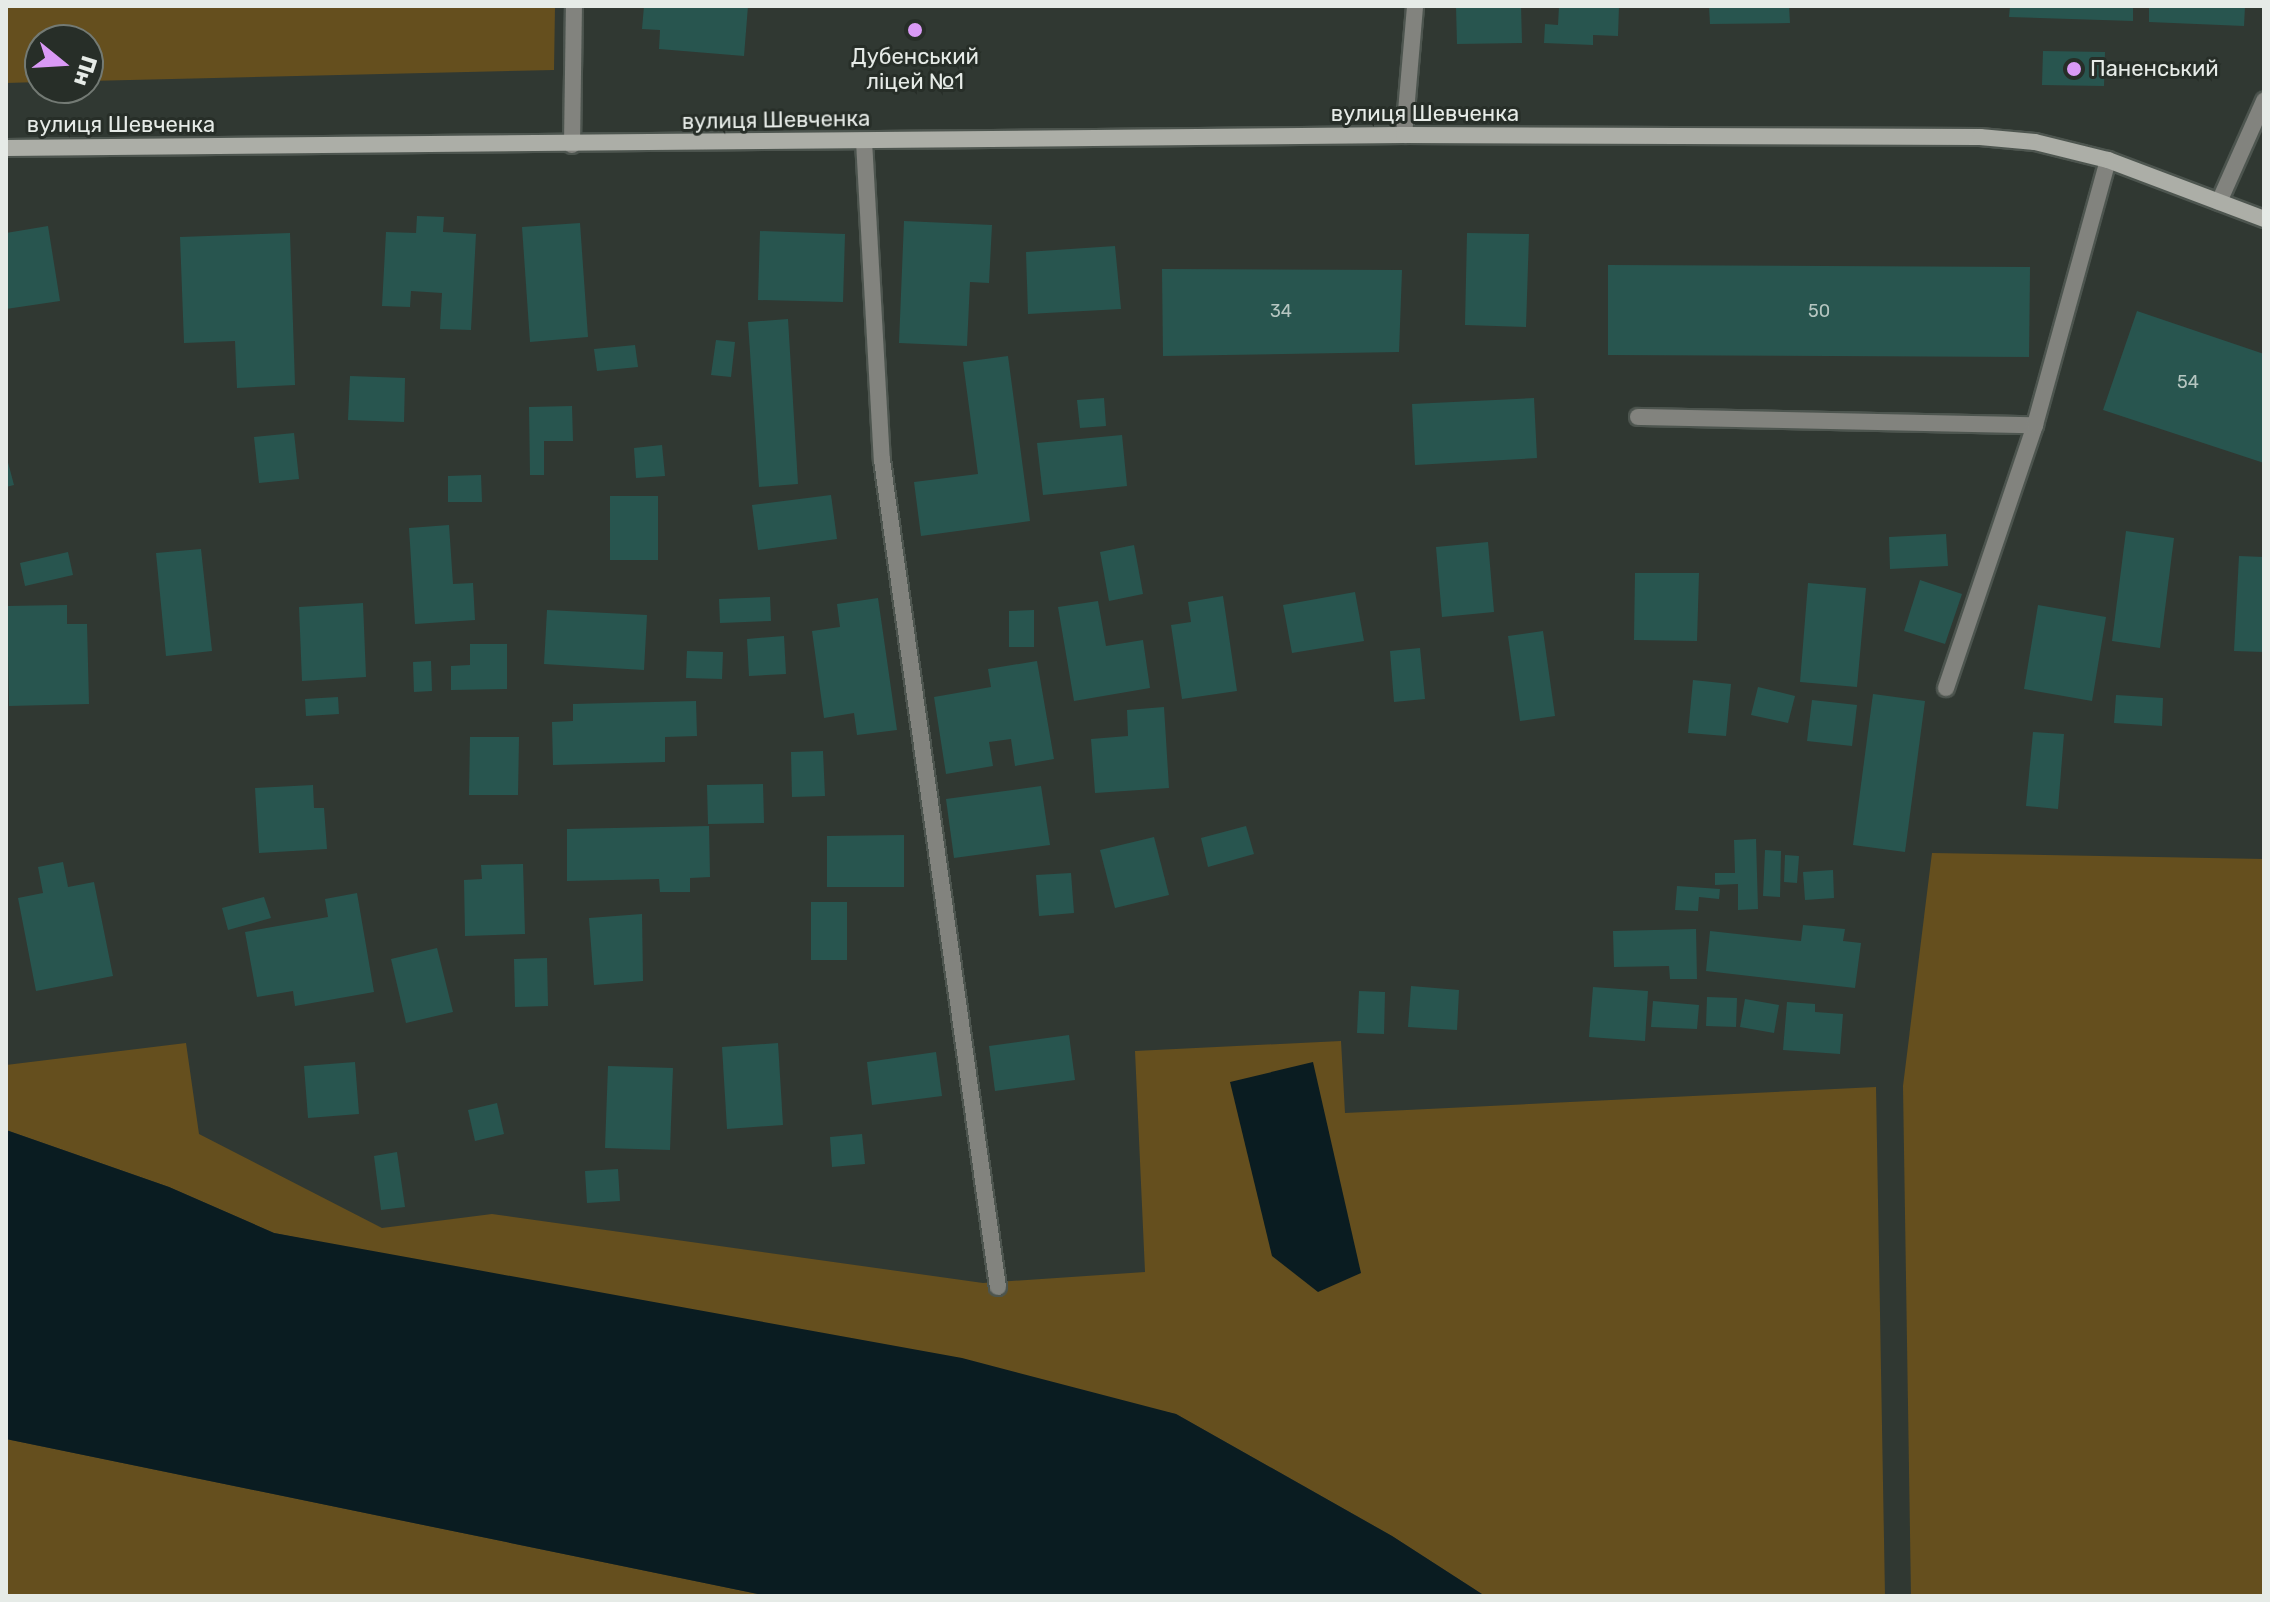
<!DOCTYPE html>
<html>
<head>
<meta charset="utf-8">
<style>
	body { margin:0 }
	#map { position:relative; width:2270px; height:1602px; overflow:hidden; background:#303832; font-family:Rubik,sans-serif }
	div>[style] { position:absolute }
	.green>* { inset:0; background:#654f1e }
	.water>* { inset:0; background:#0a1c21 }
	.building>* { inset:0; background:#28554f }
	.roads { filter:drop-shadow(2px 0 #4d554f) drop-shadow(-2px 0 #4d554f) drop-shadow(0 2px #4d554f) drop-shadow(0 -2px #4d554f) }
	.service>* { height:16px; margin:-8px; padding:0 8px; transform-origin:8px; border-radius:8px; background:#82837e }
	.minor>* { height:16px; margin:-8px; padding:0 8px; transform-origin:8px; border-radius:8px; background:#82837e }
	.secondary>* { height:16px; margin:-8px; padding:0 8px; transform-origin:8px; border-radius:8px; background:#acaea7 }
	.dots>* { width:22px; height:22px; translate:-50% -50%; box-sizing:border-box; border:4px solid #272e28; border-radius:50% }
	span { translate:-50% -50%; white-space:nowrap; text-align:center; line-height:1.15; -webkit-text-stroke:6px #272e28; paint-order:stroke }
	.number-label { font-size:18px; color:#b6c6c1 }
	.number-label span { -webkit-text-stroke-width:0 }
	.poi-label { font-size:22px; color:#e6ebe7 }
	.left { translate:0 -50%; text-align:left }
	.street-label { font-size:22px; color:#e6ebe7 }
	.frame { position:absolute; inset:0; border:8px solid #e6ebe7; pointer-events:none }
	.north { position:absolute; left:24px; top:24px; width:80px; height:80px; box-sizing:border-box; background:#272e28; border:2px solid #737a74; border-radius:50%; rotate:108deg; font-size:22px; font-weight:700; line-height:32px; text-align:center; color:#e6ebe7 }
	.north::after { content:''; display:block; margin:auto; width:28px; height:36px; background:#da9af6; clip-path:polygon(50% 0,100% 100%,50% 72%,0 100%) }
</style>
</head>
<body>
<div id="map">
	<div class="green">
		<i style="clip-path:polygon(6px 6px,555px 6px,554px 70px,88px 81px,88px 40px,40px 40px,40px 82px,6px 83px)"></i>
		<i style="clip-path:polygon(1932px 853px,2264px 859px,2264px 1596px,1911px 1596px,1903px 1086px)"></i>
		<i style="clip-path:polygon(1341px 1041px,1345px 1113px,1876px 1087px,1885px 1596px,1485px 1596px,1392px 1536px,1176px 1414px,274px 1233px,169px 1187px,6px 1130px,6px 1065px,186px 1043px,199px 1134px,382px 1228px,492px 1214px,983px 1283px,1145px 1272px,1135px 1051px)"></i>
		<i style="clip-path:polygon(6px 1439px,768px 1596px,6px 1596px)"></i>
	</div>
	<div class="water">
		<i style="clip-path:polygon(1313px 1062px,1361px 1273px,1318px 1292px,1272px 1256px,1230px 1082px)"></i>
		<i style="clip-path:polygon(6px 1130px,169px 1187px,274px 1233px,962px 1358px,1176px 1414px,1392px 1536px,1485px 1596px,768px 1596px,6px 1439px)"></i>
	</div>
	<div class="building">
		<i style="clip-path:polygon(644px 6px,748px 6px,744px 56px,659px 49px,660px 30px,642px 29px)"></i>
		<i style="clip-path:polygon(1456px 6px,1521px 6px,1522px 43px,1457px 44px)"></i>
		<i style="clip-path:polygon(1559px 6px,1619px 6px,1618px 36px,1593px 35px,1593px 45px,1544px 43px,1545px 24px,1558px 25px)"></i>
		<i style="clip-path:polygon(1709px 6px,1789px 6px,1790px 23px,1710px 24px)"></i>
		<i style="clip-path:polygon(2010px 6px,2133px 6px,2133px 21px,2009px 17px)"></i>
		<i style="clip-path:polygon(2149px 6px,2245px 6px,2244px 26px,2149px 22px)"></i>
		<i style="clip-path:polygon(2043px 51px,2105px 52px,2104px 86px,2042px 85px)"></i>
		<i style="clip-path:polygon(417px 216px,444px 217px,443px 232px,476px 234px,471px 330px,440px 329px,442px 293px,411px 291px,410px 307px,382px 306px,386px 232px,416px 233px)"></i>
		<i style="clip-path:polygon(904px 221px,992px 225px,989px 283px,970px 282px,967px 346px,899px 343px)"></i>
		<i style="clip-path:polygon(580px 223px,588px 337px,530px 342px,522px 227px)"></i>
		<i style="clip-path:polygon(48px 226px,60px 301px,6px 309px,6px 233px)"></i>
		<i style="clip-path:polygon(760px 231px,845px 234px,843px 302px,758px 300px)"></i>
		<i style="clip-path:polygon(290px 233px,295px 385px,237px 388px,235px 341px,184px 343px,180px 237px)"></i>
		<i style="clip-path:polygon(1467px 233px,1529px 234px,1526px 327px,1465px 325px)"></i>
		<i style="clip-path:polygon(1115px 246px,1121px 309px,1028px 314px,1026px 252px)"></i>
		<i style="clip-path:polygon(1608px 265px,2030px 267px,2029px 357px,1608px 355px)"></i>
		<i style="clip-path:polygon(1162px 269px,1402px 270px,1399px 352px,1163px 356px)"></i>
		<i style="clip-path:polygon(2137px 311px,2264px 354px,2264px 463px,2103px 410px)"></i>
		<i style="clip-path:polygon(788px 319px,798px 484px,759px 487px,748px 322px)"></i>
		<i style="clip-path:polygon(716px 340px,735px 342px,731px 377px,711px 375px)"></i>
		<i style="clip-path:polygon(635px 345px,638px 367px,597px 371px,594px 349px)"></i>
		<i style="clip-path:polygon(1008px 356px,1030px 521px,921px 536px,914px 482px,978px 474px,963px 362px)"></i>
		<i style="clip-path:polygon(350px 376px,405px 378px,404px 422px,348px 420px)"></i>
		<i style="clip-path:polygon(1104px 398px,1106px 426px,1080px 428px,1077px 400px)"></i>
		<i style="clip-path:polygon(1534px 398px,1537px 458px,1415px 465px,1412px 404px)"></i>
		<i style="clip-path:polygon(572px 406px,573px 441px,544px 441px,544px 475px,530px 475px,529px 407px)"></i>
		<i style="clip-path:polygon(294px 433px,299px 479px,259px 483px,254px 437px)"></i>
		<i style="clip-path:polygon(1122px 435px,1127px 486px,1043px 495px,1037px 443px)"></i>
		<i style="clip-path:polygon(662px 445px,665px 476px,636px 478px,634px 448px)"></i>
		<i style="clip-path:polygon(6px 455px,14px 485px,6px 487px)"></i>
		<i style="clip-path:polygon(481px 475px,482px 502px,448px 502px,448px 476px)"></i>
		<i style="clip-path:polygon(831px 495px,837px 539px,758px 550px,752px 505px)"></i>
		<i style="clip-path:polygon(610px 496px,658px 496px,658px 560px,610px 560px)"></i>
		<i style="clip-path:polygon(449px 525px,453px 584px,473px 583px,475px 620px,415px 624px,409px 528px)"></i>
		<i style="clip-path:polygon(2126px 531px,2174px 538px,2160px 648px,2112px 641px)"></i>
		<i style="clip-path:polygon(1946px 534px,1948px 566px,1890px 569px,1889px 537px)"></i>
		<i style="clip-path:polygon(1488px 542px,1494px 612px,1442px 617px,1436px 547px)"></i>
		<i style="clip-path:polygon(1134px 545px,1143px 594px,1109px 601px,1100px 552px)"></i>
		<i style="clip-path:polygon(201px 549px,212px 651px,166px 656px,156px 553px)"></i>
		<i style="clip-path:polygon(68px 552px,73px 575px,25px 586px,20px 563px)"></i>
		<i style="clip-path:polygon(2239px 556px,2264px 557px,2264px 652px,2234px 651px)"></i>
		<i style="clip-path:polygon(1635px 573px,1699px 573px,1697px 641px,1634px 640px)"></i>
		<i style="clip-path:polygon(1920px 580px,1962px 594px,1945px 644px,1904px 631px)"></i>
		<i style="clip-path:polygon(1808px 583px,1866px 588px,1857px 687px,1800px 682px)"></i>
		<i style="clip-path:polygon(1355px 592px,1364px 641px,1292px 653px,1283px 605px)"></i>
		<i style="clip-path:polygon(1223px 596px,1237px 691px,1182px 699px,1171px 625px,1191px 622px,1188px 602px)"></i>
		<i style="clip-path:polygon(770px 597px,771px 621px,720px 623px,719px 599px)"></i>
		<i style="clip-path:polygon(878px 598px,897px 730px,857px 735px,854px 713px,824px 718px,812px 631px,840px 627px,837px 604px)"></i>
		<i style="clip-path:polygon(1098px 601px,1106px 646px,1143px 640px,1150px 688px,1074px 701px,1058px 607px)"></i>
		<i style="clip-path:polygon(363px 603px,366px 677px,302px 681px,299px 607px)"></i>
		<i style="clip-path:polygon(67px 605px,67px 624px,87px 624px,89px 704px,9px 706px,7px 606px)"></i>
		<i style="clip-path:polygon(2038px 605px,2106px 617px,2092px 701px,2024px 689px)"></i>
		<i style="clip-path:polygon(547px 610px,647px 615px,644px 670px,544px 664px)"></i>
		<i style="clip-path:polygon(1034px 610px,1034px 647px,1009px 647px,1009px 611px)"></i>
		<i style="clip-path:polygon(1543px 631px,1555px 716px,1520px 721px,1508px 636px)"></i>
		<i style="clip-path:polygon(784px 636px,786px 674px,749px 676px,747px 639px)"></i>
		<i style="clip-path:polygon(470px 644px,507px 644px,507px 689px,451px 690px,451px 666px,470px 665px)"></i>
		<i style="clip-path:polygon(1420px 648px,1425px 699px,1394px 702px,1390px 651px)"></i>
		<i style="clip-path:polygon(687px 651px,723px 652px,722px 679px,686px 678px)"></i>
		<i style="clip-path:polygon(431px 661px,432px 691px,414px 692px,413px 662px)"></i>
		<i style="clip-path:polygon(1037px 661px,1054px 759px,1015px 766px,1011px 739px,989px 742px,993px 766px,946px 774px,934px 697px,991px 687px,988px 669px)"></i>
		<i style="clip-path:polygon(1693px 680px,1731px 684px,1726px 736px,1688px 733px)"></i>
		<i style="clip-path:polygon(1758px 687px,1795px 696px,1788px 723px,1751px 715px)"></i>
		<i style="clip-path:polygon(1873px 694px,1925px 701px,1905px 852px,1853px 845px)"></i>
		<i style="clip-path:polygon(2116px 695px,2163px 698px,2162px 726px,2114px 723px)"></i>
		<i style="clip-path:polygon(338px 697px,339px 714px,306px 716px,305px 699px)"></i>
		<i style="clip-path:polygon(1812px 700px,1857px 705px,1852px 746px,1807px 741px)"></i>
		<i style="clip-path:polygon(696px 701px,697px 736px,665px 737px,665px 762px,553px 765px,552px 722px,573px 721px,573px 704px)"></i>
		<i style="clip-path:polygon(1164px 707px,1169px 788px,1095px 793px,1091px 739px,1128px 736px,1127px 710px)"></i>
		<i style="clip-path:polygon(2033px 732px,2064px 734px,2058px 809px,2026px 806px)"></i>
		<i style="clip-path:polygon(470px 737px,519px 737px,518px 795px,469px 795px)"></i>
		<i style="clip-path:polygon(823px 751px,825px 796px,792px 797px,791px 752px)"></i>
		<i style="clip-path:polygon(763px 784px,764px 823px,708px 824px,707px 785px)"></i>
		<i style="clip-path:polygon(313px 785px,314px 808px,324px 808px,327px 849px,259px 853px,255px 788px)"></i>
		<i style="clip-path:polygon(1041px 786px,1050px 845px,954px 858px,946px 799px)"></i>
		<i style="clip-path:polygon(709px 826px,710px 877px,690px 878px,690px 892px,660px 892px,659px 879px,567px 881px,567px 829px)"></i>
		<i style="clip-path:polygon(1246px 826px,1254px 854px,1208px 867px,1201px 838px)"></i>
		<i style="clip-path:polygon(904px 835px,904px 887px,827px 887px,827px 836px)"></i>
		<i style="clip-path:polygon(1154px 837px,1169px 895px,1115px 908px,1100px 850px)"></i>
		<i style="clip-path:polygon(1756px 839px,1758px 909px,1738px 910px,1738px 884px,1715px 885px,1715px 873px,1735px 873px,1734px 840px)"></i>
		<i style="clip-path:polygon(1765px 850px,1781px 851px,1780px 897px,1763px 896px)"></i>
		<i style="clip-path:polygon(1785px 855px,1799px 856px,1797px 883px,1784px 882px)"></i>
		<i style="clip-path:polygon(63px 862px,68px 887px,94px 882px,113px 976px,36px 991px,18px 898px,43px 893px,38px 867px)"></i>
		<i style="clip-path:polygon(523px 864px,525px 934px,465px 936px,464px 880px,482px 879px,481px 865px)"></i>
		<i style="clip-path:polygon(1833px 870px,1834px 898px,1805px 900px,1803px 872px)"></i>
		<i style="clip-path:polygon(1071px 873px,1074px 913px,1039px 916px,1036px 875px)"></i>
		<i style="clip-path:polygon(1677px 886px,1720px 889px,1719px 899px,1699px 897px,1698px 911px,1675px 910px)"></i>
		<i style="clip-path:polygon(357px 893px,374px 992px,295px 1006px,293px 991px,257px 997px,245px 932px,328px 917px,325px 899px)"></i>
		<i style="clip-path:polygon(264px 897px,271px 918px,228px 930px,222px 908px)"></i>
		<i style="clip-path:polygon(811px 902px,847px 902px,847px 960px,811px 960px)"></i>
		<i style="clip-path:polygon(642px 914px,643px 981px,594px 985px,589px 918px)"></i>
		<i style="clip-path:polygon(1803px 925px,1845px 929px,1843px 941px,1861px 943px,1855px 988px,1706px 971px,1710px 931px,1801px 941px)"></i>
		<i style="clip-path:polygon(1696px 929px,1697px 979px,1670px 979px,1669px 966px,1614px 967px,1613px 931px)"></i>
		<i style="clip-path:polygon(437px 948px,453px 1012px,406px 1023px,391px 959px)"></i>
		<i style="clip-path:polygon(547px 958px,548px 1006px,515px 1007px,514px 959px)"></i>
		<i style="clip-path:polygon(1411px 986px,1459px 990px,1457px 1030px,1408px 1027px)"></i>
		<i style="clip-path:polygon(1593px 987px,1648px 991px,1645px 1041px,1589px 1037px)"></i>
		<i style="clip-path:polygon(1359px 991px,1385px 992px,1384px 1034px,1357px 1033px)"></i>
		<i style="clip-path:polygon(1707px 997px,1737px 998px,1736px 1027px,1706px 1026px)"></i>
		<i style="clip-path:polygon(1745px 999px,1779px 1005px,1774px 1033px,1740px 1027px)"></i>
		<i style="clip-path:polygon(1653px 1001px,1699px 1005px,1697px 1029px,1651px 1027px)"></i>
		<i style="clip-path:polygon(1787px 1002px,1815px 1004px,1815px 1012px,1843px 1014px,1840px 1054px,1783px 1050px)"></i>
		<i style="clip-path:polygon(1069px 1035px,1075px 1080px,995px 1091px,989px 1046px)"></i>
		<i style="clip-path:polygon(778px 1043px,783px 1125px,727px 1129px,722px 1047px)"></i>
		<i style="clip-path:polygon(936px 1052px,942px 1096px,872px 1105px,867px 1062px)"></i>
		<i style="clip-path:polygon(355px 1062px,359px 1114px,308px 1118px,304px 1066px)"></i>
		<i style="clip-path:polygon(608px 1066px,673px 1068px,670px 1150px,605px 1148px)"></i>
		<i style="clip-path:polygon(497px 1103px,504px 1134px,475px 1141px,468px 1110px)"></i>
		<i style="clip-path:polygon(862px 1134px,865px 1164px,832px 1167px,830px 1137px)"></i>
		<i style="clip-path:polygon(397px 1152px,405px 1207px,381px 1210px,374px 1156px)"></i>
		<i style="clip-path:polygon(618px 1169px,620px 1201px,587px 1203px,585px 1171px)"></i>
	</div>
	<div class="roads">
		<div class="service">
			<i style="left:2219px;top:202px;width:111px;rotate:-66deg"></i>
			<i style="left:1638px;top:417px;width:397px;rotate:1.2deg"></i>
			<i style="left:1946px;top:688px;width:278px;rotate:-71.3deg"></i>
			<i style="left:2035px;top:425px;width:275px;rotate:-74.6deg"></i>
		</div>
		<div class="minor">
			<i style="left:1404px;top:135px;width:129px;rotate:-85.1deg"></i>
			<i style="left:864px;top:141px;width:320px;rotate:86.8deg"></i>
			<i style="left:882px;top:460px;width:835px;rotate:82.02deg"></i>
			<i style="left:572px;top:145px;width:139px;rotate:-89.2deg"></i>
		</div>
		<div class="secondary">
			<i style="left:6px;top:148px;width:1398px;rotate:-0.53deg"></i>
			<i style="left:1404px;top:135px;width:576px;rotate:0.2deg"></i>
			<i style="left:1980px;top:137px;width:55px;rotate:5.2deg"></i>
			<i style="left:2035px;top:142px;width:75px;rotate:13.9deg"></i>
			<i style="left:2108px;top:160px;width:167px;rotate:20.7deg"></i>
		</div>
	</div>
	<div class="dots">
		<i style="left:915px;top:30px;background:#da9af6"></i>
		<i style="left:2074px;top:69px;background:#da9af6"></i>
	</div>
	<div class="number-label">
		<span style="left:1281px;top:311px">34</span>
		<span style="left:1819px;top:311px">50</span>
		<span style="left:2188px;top:382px">54</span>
	</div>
	<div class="poi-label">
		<span style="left:915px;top:69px">Дубенський<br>ліцей №1</span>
		<span class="left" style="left:2090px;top:69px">Паненський</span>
	</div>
	<div class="street-label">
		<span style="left:1425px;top:114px">вулиця Шевченка</span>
		<span style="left:776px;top:120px;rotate:-1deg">вулиця Шевченка</span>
		<span style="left:121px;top:125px">вулиця Шевченка</span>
	</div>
	<div class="frame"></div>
	<div class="north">Пн</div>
</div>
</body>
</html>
